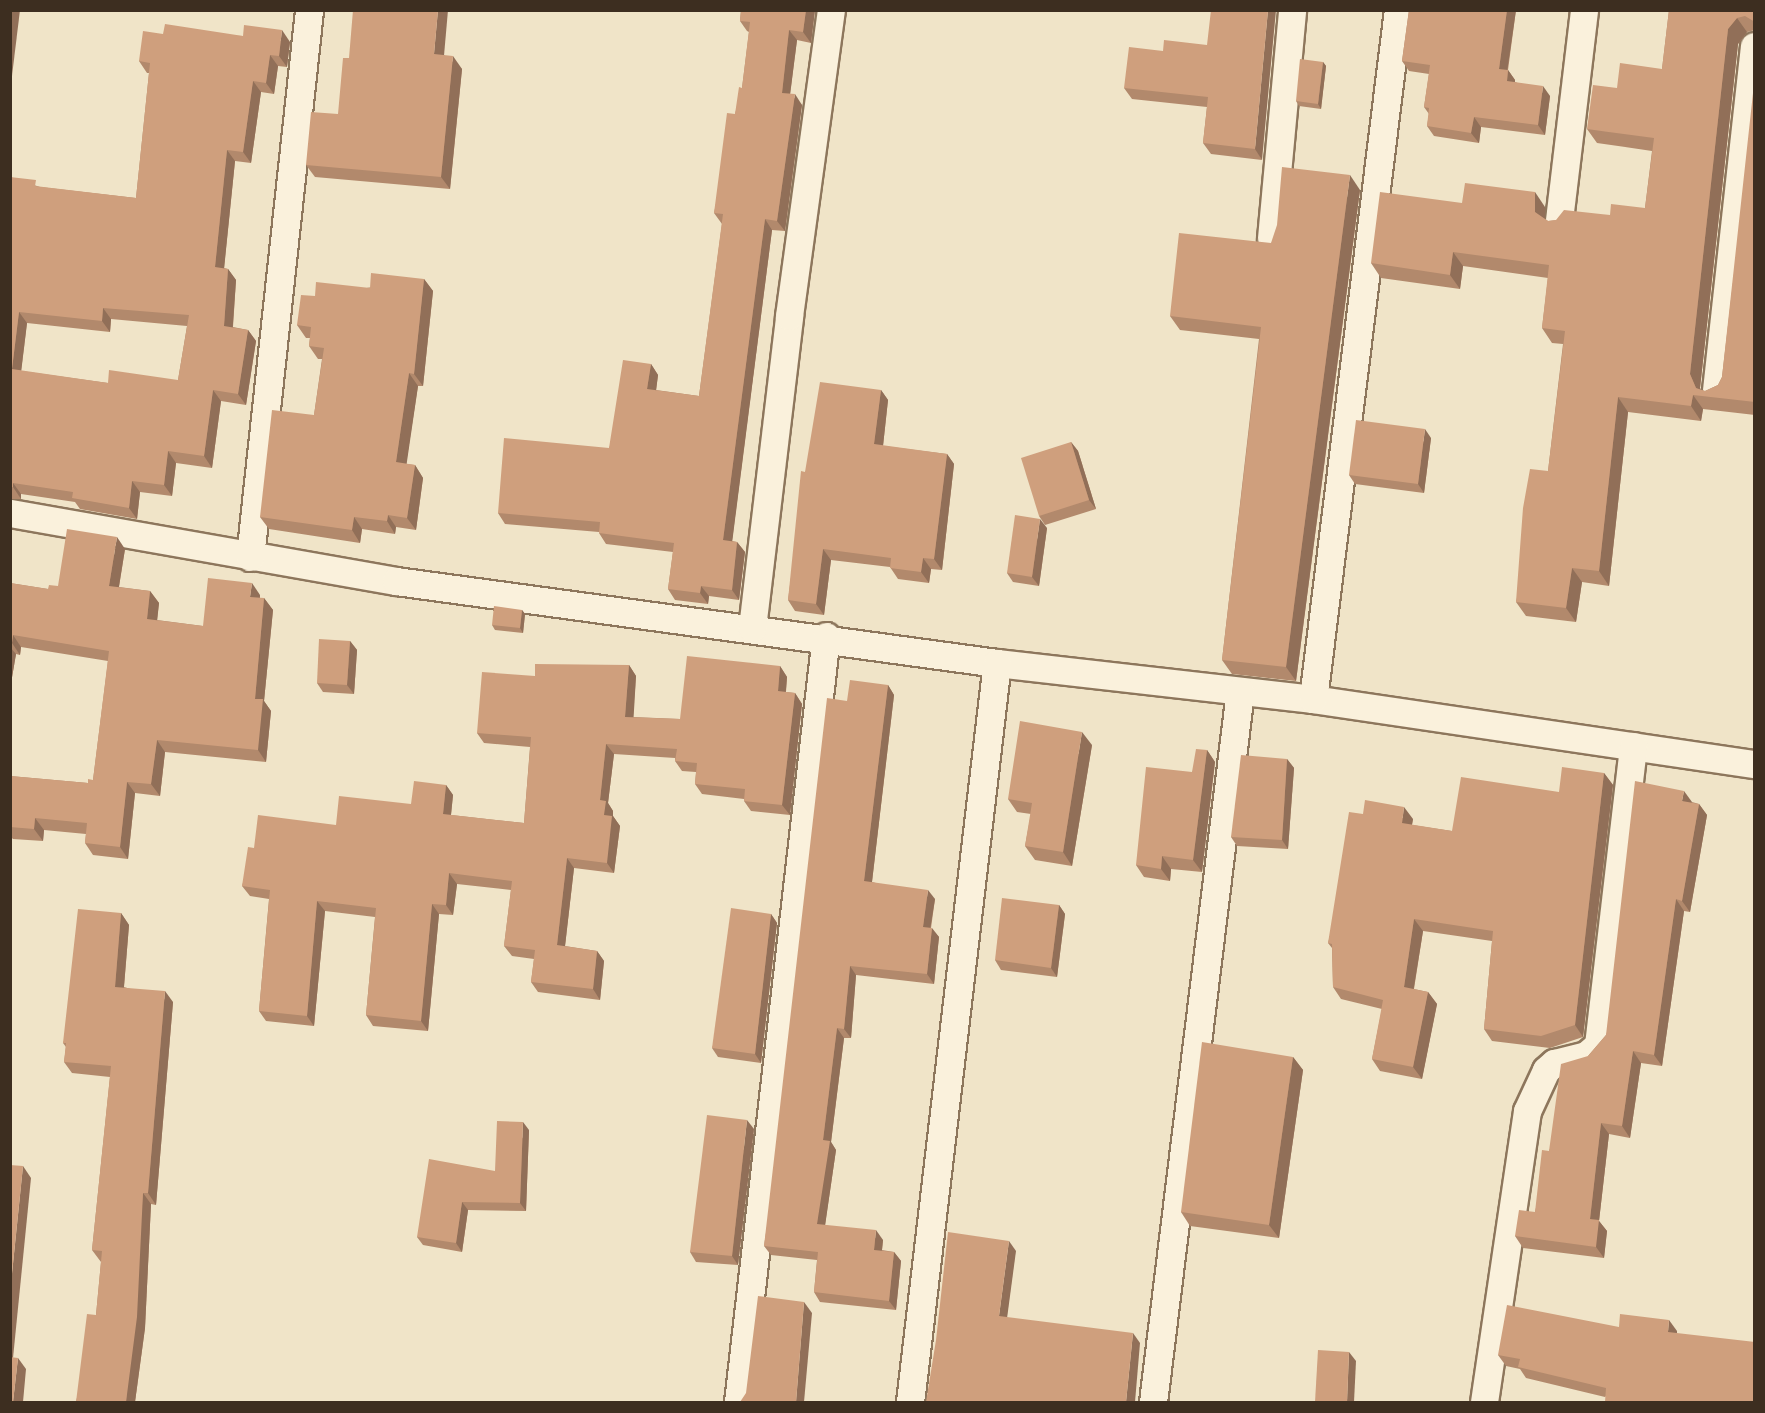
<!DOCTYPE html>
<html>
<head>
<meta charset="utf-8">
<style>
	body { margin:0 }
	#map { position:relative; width:1765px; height:1413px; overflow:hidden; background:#f0e4c8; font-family:"Times New Roman",serif }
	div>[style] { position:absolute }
	.roads { filter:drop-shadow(2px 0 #8d765c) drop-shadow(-2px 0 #8d765c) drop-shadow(0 2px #8d765c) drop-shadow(0 -2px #8d765c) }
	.street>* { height:27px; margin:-13.5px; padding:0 13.5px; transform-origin:13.5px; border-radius:13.5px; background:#faf1dc }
	.wall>* { inset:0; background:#b2896c }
	.shaded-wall>* { inset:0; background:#916f58 }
	.building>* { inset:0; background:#cf9f7d }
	span { translate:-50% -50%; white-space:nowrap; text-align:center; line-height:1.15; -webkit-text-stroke:4.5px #f7eed8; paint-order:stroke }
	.frame { position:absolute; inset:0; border:12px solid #3d2e20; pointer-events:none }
</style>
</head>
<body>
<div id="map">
	<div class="roads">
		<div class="street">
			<i style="left:1559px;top:220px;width:211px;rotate:-83.2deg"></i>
			<i style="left:1271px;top:238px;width:229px;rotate:-84.7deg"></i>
			<i style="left:1716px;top:390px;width:346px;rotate:-83.7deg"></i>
			<i style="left:10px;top:513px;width:392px;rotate:10deg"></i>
			<i style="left:396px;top:581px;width:607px;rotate:7.77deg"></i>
			<i style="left:997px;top:663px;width:318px;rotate:6.5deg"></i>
			<i style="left:1313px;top:699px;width:446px;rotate:8.4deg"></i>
			<i style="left:250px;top:557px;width:550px;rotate:-83.84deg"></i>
			<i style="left:752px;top:628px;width:314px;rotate:-83.2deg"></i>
			<i style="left:789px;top:316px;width:309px;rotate:-82.2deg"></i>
			<i style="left:1313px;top:699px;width:694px;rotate:-82.97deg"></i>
			<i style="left:738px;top:1402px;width:771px;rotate:-83.45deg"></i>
			<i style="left:910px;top:1402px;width:744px;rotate:-83.29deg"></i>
			<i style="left:1153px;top:1402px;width:716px;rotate:-83.02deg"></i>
			<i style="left:1484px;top:1402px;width:294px;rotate:-81.6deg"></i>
			<i style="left:1527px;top:1111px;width:45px;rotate:-65.1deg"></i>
			<i style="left:1546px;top:1070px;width:11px;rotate:-41deg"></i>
			<i style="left:1554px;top:1063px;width:33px;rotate:-14deg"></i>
			<i style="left:1586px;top:1055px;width:16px;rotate:-40deg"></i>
			<i style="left:1598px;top:1045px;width:301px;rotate:-83.3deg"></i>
		</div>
	</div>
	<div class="wall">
		<i style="clip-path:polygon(741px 10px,815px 10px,811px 43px,797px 40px,790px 94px,802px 105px,785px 231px,772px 230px,732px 541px,737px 542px,745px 552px,739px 600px,709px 596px,708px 604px,675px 600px,668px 589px,673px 552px,606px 544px,599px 533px,599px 532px,505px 524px,498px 513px,609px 448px,651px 364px,658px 375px,656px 390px,699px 396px,722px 224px,714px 213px,735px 114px,742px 88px,749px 32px,747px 31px,740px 21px)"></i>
		<i style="clip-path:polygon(1409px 10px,1516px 10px,1508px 70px,1515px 80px,1515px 82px,1550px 96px,1545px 135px,1481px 127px,1479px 143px,1434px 136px,1427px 126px,1429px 114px,1424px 107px,1429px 74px,1409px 71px,1402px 61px)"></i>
		<i style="clip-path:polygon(1669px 10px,1755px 10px,1755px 30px,1747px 32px,1738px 44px,1700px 388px,1701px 390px,1705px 391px,1718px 385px,1722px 377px,1755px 93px,1755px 415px,1703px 409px,1701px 421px,1628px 412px,1609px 586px,1582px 582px,1576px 622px,1526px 616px,1516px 602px,1548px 471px,1563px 344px,1552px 343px,1542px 328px,1548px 278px,1463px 266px,1460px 289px,1381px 278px,1371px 263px,1462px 203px,1545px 207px,1545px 219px,1548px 221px,1610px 215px,1645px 208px,1652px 151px,1597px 143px,1587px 129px,1617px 88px,1662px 69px)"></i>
		<i style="clip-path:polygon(evenodd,163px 34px,243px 36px,290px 42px,287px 67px,278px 66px,274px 94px,261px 92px,251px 163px,235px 161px,224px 268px,228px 269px,236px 280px,233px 327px,248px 330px,256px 341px,246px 405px,221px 401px,212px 468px,176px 463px,172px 496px,140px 492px,137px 519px,80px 509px,75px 502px,21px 494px,21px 499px,10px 499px,10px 177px,40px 187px,136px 198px,149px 73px,147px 73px,139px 61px,163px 34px,111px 319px,187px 326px,178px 380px,108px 383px,21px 371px,27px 323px,110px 332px,111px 319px)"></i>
		<i style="clip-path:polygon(1207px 45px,1262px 160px,1211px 154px,1203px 143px,1207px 107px,1132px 99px,1124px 88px,1163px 51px)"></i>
		<i style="clip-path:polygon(444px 55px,462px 69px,450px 189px,315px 177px,306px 165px,338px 114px)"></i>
		<i style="clip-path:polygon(1323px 62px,1326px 66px,1321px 109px,1299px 106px,1296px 101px)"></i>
		<i style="clip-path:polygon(1360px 190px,1296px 681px,1232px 674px,1222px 660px,1259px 339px,1180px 330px,1170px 316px,1271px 243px)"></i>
		<i style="clip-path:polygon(424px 279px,433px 291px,423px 386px,418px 386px,406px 464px,415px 465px,423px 478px,416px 530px,396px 527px,395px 534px,362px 529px,360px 543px,269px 529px,260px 517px,314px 415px,322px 359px,318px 359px,309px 346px,310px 338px,306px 338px,297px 325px,315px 296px)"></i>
		<i style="clip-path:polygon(881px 390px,888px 400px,883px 446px,947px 454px,954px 464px,942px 570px,931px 569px,929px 583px,898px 579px,890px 567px,831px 560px,824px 615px,795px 611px,788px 600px,805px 472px)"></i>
		<i style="clip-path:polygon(1431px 438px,1424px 493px,1355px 484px,1349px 475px)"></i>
		<i style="clip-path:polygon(1071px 442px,1078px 451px,1096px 509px,1045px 525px,1039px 516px)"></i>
		<i style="clip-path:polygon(1047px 528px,1039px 586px,1013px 582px,1007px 573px)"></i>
		<i style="clip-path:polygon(125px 549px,119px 587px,150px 591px,159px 603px,157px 620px,203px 626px,260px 595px,260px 598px,264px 598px,273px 610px,264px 701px,271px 711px,266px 762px,165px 752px,160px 796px,135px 793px,128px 859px,93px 855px,85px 843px,86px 834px,44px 830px,43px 841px,13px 839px,10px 836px,10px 776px,88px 783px,93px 780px,108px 661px,21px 647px,20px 655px,16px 654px,10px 689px,10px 583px,48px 589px,58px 586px)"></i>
		<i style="clip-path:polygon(522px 610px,525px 614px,523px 633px,495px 630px,492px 625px)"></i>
		<i style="clip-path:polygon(350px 641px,357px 650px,354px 694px,323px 692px,317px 683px)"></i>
		<i style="clip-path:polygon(629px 665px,636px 676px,633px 717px,680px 719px,780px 666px,787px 677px,786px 692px,795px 693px,802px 704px,790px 815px,751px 811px,744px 801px,744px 799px,702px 794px,695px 784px,696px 772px,682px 771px,675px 761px,675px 758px,614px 754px,608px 803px,613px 811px,613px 816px,620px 826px,614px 873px,574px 868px,565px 946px,597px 951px,604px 961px,600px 1000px,538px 992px,531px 982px,534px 959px,512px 956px,504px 946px,511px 890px,457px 884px,453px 915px,439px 914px,428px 1031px,373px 1026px,366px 1015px,375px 917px,325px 911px,314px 1026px,266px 1021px,259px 1011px,269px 899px,250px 896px,242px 886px,254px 848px,411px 804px,446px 785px,453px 795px,451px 815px,524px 823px,530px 747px,484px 743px,477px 733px,535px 676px)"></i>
		<i style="clip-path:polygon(888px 685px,894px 695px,872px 882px,935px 899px,931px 928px,939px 937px,934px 984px,856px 975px,851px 1038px,844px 1038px,831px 1142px,836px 1150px,825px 1225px,883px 1240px,882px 1250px,894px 1252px,901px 1261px,896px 1310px,820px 1302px,814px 1292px,817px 1260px,771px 1255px,764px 1246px,847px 701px)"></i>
		<i style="clip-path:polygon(1092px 745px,1072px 866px,1035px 860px,1025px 846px,1031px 814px,1017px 812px,1008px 799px)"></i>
		<i style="clip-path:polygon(1207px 750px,1215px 762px,1202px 872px,1171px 869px,1170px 881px,1144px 877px,1136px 865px,1192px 772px)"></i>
		<i style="clip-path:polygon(1287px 759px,1294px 768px,1288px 849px,1237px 846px,1231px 837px)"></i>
		<i style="clip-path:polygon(1604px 773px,1613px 785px,1583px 1037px,1550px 1048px,1492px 1041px,1484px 1029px,1492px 941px,1423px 931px,1414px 989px,1428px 992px,1437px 1004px,1422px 1079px,1380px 1071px,1372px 1059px,1382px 1009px,1341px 999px,1333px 987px,1332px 948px,1328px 943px,1363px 814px,1413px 819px,1412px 825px,1452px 831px,1559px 792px)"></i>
		<i style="clip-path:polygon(1692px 802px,1699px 804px,1707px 815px,1690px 912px,1684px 911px,1662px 1066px,1641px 1063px,1630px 1138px,1609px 1134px,1599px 1221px,1607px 1231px,1604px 1258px,1523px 1248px,1515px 1236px,1535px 1212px,1549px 1151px,1588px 1056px,1606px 1035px)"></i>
		<i style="clip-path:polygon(1059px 905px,1065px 914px,1057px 977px,1001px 970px,995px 960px)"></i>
		<i style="clip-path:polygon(121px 913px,129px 925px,124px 987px,173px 1002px,156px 1205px,151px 1204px,145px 1328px,135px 1402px,76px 1402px,96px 1315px,101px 1262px,92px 1250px,110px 1077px,72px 1073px,64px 1062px,66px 1047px,63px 1043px)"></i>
		<i style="clip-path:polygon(771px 914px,777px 923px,761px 1063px,718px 1057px,712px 1048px)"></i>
		<i style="clip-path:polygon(1293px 1057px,1303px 1070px,1279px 1238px,1190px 1226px,1181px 1212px)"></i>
		<i style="clip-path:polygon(754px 1129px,738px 1265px,696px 1262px,690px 1252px)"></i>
		<i style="clip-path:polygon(529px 1130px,526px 1211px,468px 1210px,462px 1252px,423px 1245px,417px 1237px,495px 1171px)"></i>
		<i style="clip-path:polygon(1619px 1327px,1677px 1331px,1677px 1333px,1605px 1397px,1526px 1378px,1520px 1369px,1506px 1366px,1498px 1355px)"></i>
	</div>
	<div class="shaded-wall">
		<i style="clip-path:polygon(11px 10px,20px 10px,11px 84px,10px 14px)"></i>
		<i style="clip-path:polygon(438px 10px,448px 10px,443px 67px,434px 54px)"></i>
		<i style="clip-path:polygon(806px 10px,815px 10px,811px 43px,803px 32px)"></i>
		<i style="clip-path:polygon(1268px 10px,1276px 10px,1262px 160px,1255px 149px)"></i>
		<i style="clip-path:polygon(1507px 10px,1516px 10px,1506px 79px,1499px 69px)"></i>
		<i style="clip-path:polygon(1737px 18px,1747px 32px,1738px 44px,1700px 388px,1704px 396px,1696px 388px,1690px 374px,1728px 29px)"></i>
		<i style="clip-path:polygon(282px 30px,290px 42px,287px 67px,279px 56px)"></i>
		<i style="clip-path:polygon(789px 30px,797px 40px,789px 103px,782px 93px)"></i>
		<i style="clip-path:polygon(270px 55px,278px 66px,274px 94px,266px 83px)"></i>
		<i style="clip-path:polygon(453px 56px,462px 69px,450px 189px,441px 177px)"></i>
		<i style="clip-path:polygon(1323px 62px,1326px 66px,1321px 109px,1318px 104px)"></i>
		<i style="clip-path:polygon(1508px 70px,1515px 80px,1514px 91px,1507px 81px)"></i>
		<i style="clip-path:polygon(253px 81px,261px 92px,251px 163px,243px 152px)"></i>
		<i style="clip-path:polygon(1543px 86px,1550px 96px,1545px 135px,1538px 125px)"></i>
		<i style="clip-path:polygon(795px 94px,802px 105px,785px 231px,777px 221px)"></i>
		<i style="clip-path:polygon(1474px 117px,1481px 127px,1479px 143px,1471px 133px)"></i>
		<i style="clip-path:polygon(227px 150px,235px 161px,223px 279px,215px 267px)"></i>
		<i style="clip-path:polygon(1350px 175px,1360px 190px,1296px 681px,1286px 667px)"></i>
		<i style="clip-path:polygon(1535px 192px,1545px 207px,1545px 227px,1535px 212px)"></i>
		<i style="clip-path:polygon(765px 219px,772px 230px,731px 551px,723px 540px)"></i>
		<i style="clip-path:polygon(1453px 252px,1463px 266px,1460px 289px,1450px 275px)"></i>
		<i style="clip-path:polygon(228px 269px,236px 280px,232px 337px,224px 326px)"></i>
		<i style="clip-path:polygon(424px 279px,433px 291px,423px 386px,414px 374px)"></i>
		<i style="clip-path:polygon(103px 308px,111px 319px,110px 332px,102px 321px)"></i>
		<i style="clip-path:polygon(19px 312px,27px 323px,20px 381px,12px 369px)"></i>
		<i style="clip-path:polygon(248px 330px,256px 341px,246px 405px,238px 394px)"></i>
		<i style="clip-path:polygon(651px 364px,658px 375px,655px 399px,647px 389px)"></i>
		<i style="clip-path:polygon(409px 373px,418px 386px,405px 475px,396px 462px)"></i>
		<i style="clip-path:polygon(213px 390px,221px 401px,212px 468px,204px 456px)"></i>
		<i style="clip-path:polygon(881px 390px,888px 400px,882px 455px,874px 444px)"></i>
		<i style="clip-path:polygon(1693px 395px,1703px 409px,1701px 421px,1691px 406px)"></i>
		<i style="clip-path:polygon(1618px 397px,1628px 412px,1609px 586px,1599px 571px)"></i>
		<i style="clip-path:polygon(1425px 429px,1431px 438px,1424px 493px,1418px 484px)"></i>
		<i style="clip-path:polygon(1071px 442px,1078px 451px,1096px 509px,1089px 500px)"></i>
		<i style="clip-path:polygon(168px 451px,176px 463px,172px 496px,164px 485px)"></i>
		<i style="clip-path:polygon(947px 454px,954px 464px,942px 570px,934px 559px)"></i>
		<i style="clip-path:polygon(415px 465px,423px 478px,416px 530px,407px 518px)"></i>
		<i style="clip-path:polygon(132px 481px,140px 492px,137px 519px,129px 508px)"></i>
		<i style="clip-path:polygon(13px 483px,21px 494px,21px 499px,13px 487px)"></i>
		<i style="clip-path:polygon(388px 515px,396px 527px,395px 534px,387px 521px)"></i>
		<i style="clip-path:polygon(354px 517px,362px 529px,360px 543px,352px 530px)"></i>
		<i style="clip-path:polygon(1040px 519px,1047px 528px,1039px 586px,1032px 577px)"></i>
		<i style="clip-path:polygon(117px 537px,125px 549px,117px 598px,109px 586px)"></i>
		<i style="clip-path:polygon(737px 542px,745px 552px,739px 600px,732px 590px)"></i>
		<i style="clip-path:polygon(823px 549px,831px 560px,824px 615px,816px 604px)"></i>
		<i style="clip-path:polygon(923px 558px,931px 569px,929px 583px,921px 572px)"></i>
		<i style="clip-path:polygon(1572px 568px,1582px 582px,1576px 622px,1566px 608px)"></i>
		<i style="clip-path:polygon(252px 583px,260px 595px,259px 609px,250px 597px)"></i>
		<i style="clip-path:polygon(701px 586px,709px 596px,708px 604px,700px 593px)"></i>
		<i style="clip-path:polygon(150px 591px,159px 603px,156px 631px,147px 619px)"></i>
		<i style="clip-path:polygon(264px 598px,273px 610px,264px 701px,271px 711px,266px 762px,258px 750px,255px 699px)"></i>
		<i style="clip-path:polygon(522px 610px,525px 614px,523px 633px,520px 628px)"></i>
		<i style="clip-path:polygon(13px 635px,21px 647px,20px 655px,12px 643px)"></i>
		<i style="clip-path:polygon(350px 641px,357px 650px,354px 694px,347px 685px)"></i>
		<i style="clip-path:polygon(10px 647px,16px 654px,10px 689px)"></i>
		<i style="clip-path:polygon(629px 665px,636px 676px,633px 727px,625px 717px)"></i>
		<i style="clip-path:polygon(780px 666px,787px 677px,785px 701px,778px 691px)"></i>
		<i style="clip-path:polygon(888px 685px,894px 695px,871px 890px,864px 881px)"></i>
		<i style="clip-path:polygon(795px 693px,802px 704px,790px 815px,782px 805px)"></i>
		<i style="clip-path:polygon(1082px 732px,1092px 745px,1072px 866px,1063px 852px)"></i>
		<i style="clip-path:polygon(157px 740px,165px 752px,160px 796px,151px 784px)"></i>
		<i style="clip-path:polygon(606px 744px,614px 754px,608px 803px,613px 811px,613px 816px,620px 826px,614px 873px,607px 863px,604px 815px,600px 800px)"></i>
		<i style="clip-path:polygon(1207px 750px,1215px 762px,1202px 872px,1193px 860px)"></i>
		<i style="clip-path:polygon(1287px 759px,1294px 768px,1288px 849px,1282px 840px)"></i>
		<i style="clip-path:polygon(1604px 773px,1613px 785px,1583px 1037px,1575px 1025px)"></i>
		<i style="clip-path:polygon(127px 782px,135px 793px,128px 859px,120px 847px)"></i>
		<i style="clip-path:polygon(446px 785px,453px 795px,450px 824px,443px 814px)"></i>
		<i style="clip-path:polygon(1684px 791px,1692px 802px,1690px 812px,1682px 801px)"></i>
		<i style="clip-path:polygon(1699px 804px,1707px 815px,1690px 912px,1682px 901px)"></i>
		<i style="clip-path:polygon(1404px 807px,1413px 819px,1410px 835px,1402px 823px)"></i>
		<i style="clip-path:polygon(35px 818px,44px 830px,43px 841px,34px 829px)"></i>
		<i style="clip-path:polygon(1162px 856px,1171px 869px,1170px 881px,1161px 869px)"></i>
		<i style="clip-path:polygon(567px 858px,574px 868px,564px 955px,557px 945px)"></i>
		<i style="clip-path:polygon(449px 873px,457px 884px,453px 915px,446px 905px)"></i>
		<i style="clip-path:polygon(928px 890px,935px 899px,929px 936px,923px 927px)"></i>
		<i style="clip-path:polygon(1676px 899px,1684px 911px,1662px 1066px,1654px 1055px)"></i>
		<i style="clip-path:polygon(317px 901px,325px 911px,314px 1026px,307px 1016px)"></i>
		<i style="clip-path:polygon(432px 904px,439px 914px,428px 1031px,421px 1021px)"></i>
		<i style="clip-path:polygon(1059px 905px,1065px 914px,1057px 977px,1051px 968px)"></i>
		<i style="clip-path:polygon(121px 913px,129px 925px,123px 998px,115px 987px)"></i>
		<i style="clip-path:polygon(771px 914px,777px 923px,761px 1063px,755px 1054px)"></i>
		<i style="clip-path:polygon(1414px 919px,1423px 931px,1412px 999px,1404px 987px)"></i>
		<i style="clip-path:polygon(932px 928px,939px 937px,934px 984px,927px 974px)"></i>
		<i style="clip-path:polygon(597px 951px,604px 961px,600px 1000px,593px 989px)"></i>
		<i style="clip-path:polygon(850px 966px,856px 975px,851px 1038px,844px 1029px)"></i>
		<i style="clip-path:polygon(165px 991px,173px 1002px,156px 1205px,148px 1193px)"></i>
		<i style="clip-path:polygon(1428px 992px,1437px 1004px,1422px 1079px,1413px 1067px)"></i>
		<i style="clip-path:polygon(837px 1028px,844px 1038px,831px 1142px,836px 1150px,824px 1233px,817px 1224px,823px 1140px)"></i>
		<i style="clip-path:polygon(1633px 1051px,1641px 1063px,1630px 1138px,1622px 1126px)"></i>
		<i style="clip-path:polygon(1293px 1057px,1303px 1070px,1279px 1238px,1269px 1225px)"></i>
		<i style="clip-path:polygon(747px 1120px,754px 1129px,738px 1265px,732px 1256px)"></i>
		<i style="clip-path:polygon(523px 1122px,529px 1130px,526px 1211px,520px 1203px)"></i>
		<i style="clip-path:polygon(1601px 1123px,1609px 1134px,1599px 1221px,1607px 1231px,1604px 1258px,1596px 1247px,1590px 1219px)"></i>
		<i style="clip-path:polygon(23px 1166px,31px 1178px,12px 1368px,10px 1366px,10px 1293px)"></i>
		<i style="clip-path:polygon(143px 1193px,151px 1204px,145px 1328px,135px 1402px,126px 1402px)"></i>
		<i style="clip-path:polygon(462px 1202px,468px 1210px,462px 1252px,456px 1243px)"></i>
		<i style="clip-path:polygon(876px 1230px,883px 1240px,881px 1259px,874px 1250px)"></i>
		<i style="clip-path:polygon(1009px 1241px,1016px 1251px,1006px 1326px,999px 1316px)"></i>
		<i style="clip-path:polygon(894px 1252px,901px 1261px,896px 1310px,889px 1301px)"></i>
		<i style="clip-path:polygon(804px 1302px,812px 1313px,804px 1402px,796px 1402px)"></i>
		<i style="clip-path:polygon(1669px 1320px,1677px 1331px,1676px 1344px,1668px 1332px)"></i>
		<i style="clip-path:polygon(1133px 1333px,1140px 1343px,1135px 1402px,1126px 1402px)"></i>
		<i style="clip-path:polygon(1349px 1352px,1356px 1361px,1354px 1402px,1347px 1402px)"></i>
		<i style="clip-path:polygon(18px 1358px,26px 1369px,23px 1402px,13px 1402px)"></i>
	</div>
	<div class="building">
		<i style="clip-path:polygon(353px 10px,438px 10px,434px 54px,453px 56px,441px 177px,306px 165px,311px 112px,338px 114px,343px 58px,349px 58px)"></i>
		<i style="clip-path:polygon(741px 10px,806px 10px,803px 32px,789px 30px,782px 93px,795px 94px,777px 221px,765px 219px,723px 540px,737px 542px,732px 590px,701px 586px,700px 593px,668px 589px,674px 543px,599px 533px,600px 522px,498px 513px,504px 438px,609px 448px,623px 360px,651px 364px,647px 389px,699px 396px,723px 214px,714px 213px,727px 113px,735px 114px,739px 87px,742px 88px,750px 22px,740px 21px)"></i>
		<i style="clip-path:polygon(1211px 10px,1268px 10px,1255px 149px,1203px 143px,1208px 97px,1124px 88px,1129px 47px,1163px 51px,1164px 40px,1207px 45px)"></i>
		<i style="clip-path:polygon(1409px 10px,1507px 10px,1499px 69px,1508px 70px,1507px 81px,1543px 86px,1538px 125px,1474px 117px,1471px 133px,1427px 126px,1429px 108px,1424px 107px,1430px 65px,1402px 61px)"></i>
		<i style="clip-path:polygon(1669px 10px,1755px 10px,1755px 22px,1745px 16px,1737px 18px,1728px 29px,1690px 374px,1696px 388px,1705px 391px,1718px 385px,1722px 377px,1753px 93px,1755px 93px,1755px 402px,1693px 395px,1691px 406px,1618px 397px,1599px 571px,1572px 568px,1566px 608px,1516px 602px,1523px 508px,1530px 469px,1548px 471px,1565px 331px,1542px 328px,1549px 265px,1453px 252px,1450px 275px,1371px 263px,1380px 192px,1462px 203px,1465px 183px,1535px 192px,1535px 212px,1548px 221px,1556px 220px,1564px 210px,1610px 215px,1611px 204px,1645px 208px,1654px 138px,1587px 129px,1593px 85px,1617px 88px,1620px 63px,1662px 69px)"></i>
		<i style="clip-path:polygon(evenodd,165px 24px,243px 36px,244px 25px,282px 30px,279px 56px,270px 55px,266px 83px,253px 81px,243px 152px,227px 150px,215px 267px,228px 269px,224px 326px,248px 330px,238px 394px,213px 390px,204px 456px,168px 451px,164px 485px,132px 481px,129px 508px,72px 498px,73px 492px,13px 483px,13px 487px,10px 488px,10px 177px,36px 180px,35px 186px,136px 198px,150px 63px,139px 61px,143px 31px,163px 34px,165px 24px,103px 308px,189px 315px,178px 380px,109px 370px,108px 383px,12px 369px,19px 312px,102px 321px,103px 308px)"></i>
		<i style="clip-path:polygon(1300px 59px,1323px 62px,1318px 104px,1296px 101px)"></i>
		<i style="clip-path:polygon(1282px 167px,1350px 175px,1286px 667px,1222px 660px,1261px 327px,1170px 316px,1179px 233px,1271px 243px,1277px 225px)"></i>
		<i style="clip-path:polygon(371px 273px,424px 279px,414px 374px,409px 373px,396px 462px,415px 465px,407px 518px,388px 515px,387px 521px,354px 517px,352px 530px,260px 517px,272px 410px,314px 415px,324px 348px,309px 346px,311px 327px,297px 325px,301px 295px,315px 296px,316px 282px,370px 288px)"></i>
		<i style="clip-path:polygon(820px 382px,881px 390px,874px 444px,947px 454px,934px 559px,923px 558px,921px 572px,890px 568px,891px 558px,823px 549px,816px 604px,788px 600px,801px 471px,805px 472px)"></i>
		<i style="clip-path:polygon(1356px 420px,1425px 429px,1418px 484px,1349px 475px)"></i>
		<i style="clip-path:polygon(1071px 442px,1089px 500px,1039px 516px,1021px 458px)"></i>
		<i style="clip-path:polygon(1015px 515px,1040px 519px,1032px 577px,1007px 573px)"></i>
		<i style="clip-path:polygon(67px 529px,117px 537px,109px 586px,150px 591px,147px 619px,203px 626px,208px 578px,252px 583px,250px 597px,264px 598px,255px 699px,263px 699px,258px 750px,157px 740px,151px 784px,127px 782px,120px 847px,85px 843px,87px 823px,35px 818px,34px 829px,10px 827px,10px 776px,88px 783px,88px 779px,93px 780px,109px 651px,13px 635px,12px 643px,10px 642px,10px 583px,48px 589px,49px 585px,58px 586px)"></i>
		<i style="clip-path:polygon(494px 606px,522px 610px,520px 628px,492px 625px)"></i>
		<i style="clip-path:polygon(319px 639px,350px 641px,347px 685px,317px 683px)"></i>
		<i style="clip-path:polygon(687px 656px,780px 666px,778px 691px,795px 693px,782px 805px,744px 801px,745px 789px,695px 784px,697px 763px,675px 761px,677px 749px,606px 744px,600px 800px,606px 801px,604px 815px,612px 816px,607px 863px,567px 858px,557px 945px,597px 951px,593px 989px,531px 982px,535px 950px,504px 946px,512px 881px,449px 873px,446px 905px,432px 904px,421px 1021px,366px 1015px,376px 908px,317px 901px,307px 1016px,259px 1011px,270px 890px,242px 886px,248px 847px,254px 848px,258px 815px,336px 825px,339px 796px,411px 804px,414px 781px,446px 785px,443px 814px,524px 823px,531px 737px,477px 733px,482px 672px,535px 676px,535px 664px,629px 665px,625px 717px,680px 719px)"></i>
		<i style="clip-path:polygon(850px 680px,888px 685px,864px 881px,928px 890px,923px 927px,932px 928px,927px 974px,850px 966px,844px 1029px,837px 1028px,823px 1140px,830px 1141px,817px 1224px,876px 1230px,874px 1250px,894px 1252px,889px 1301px,814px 1292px,818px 1252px,764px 1246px,827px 698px,847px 701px)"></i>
		<i style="clip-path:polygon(1020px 721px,1082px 732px,1063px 852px,1025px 846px,1032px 803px,1008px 799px)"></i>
		<i style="clip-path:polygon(1196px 749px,1207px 750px,1193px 860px,1162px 856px,1161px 869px,1136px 865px,1146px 767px,1192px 772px)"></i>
		<i style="clip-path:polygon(1241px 755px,1287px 759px,1282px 840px,1231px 837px)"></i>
		<i style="clip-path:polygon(1562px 767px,1604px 773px,1575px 1025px,1541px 1036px,1484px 1029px,1493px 931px,1414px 919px,1404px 987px,1428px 992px,1413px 1067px,1372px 1059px,1383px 1000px,1333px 987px,1332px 944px,1328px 943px,1349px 812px,1363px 814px,1365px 800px,1404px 807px,1402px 823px,1452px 831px,1461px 777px,1559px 792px)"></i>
		<i style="clip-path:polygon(1635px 781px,1684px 791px,1682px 801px,1699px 804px,1682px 901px,1676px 899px,1654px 1055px,1633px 1051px,1622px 1126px,1601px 1123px,1590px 1219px,1599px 1220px,1596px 1247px,1515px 1236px,1519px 1210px,1535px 1212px,1542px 1150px,1549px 1151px,1561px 1064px,1588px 1056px,1606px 1035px)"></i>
		<i style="clip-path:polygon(1002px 898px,1059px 905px,1051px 968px,995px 960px)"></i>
		<i style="clip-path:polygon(731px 908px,771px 914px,755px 1054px,712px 1048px)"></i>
		<i style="clip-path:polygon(78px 909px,121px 913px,115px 987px,165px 991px,148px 1193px,143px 1193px,137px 1317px,126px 1402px,76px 1402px,87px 1314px,96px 1315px,102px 1251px,92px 1250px,111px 1066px,64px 1062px,66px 1043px,63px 1043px)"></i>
		<i style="clip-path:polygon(1202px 1042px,1293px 1057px,1269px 1225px,1181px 1212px)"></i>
		<i style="clip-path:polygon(707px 1115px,747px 1120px,732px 1256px,690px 1252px)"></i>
		<i style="clip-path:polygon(497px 1121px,523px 1122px,520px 1203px,462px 1202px,456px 1243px,417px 1237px,429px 1159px,495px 1171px)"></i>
		<i style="clip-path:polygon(10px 1165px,23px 1166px,10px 1293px)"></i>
		<i style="clip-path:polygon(948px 1232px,1009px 1241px,999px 1316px,1133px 1333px,1126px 1402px,926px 1402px,936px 1340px)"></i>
		<i style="clip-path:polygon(758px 1296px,804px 1302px,796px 1402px,740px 1402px,746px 1393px)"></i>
		<i style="clip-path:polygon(1507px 1305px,1619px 1327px,1620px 1314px,1669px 1320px,1668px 1332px,1755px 1342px,1755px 1402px,1605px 1402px,1606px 1388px,1518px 1367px,1520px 1359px,1498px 1355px)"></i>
		<i style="clip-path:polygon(1318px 1350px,1349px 1352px,1347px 1402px,1315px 1402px)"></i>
		<i style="clip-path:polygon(10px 1357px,18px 1358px,13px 1402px,10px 1402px)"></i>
	</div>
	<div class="frame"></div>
</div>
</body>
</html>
